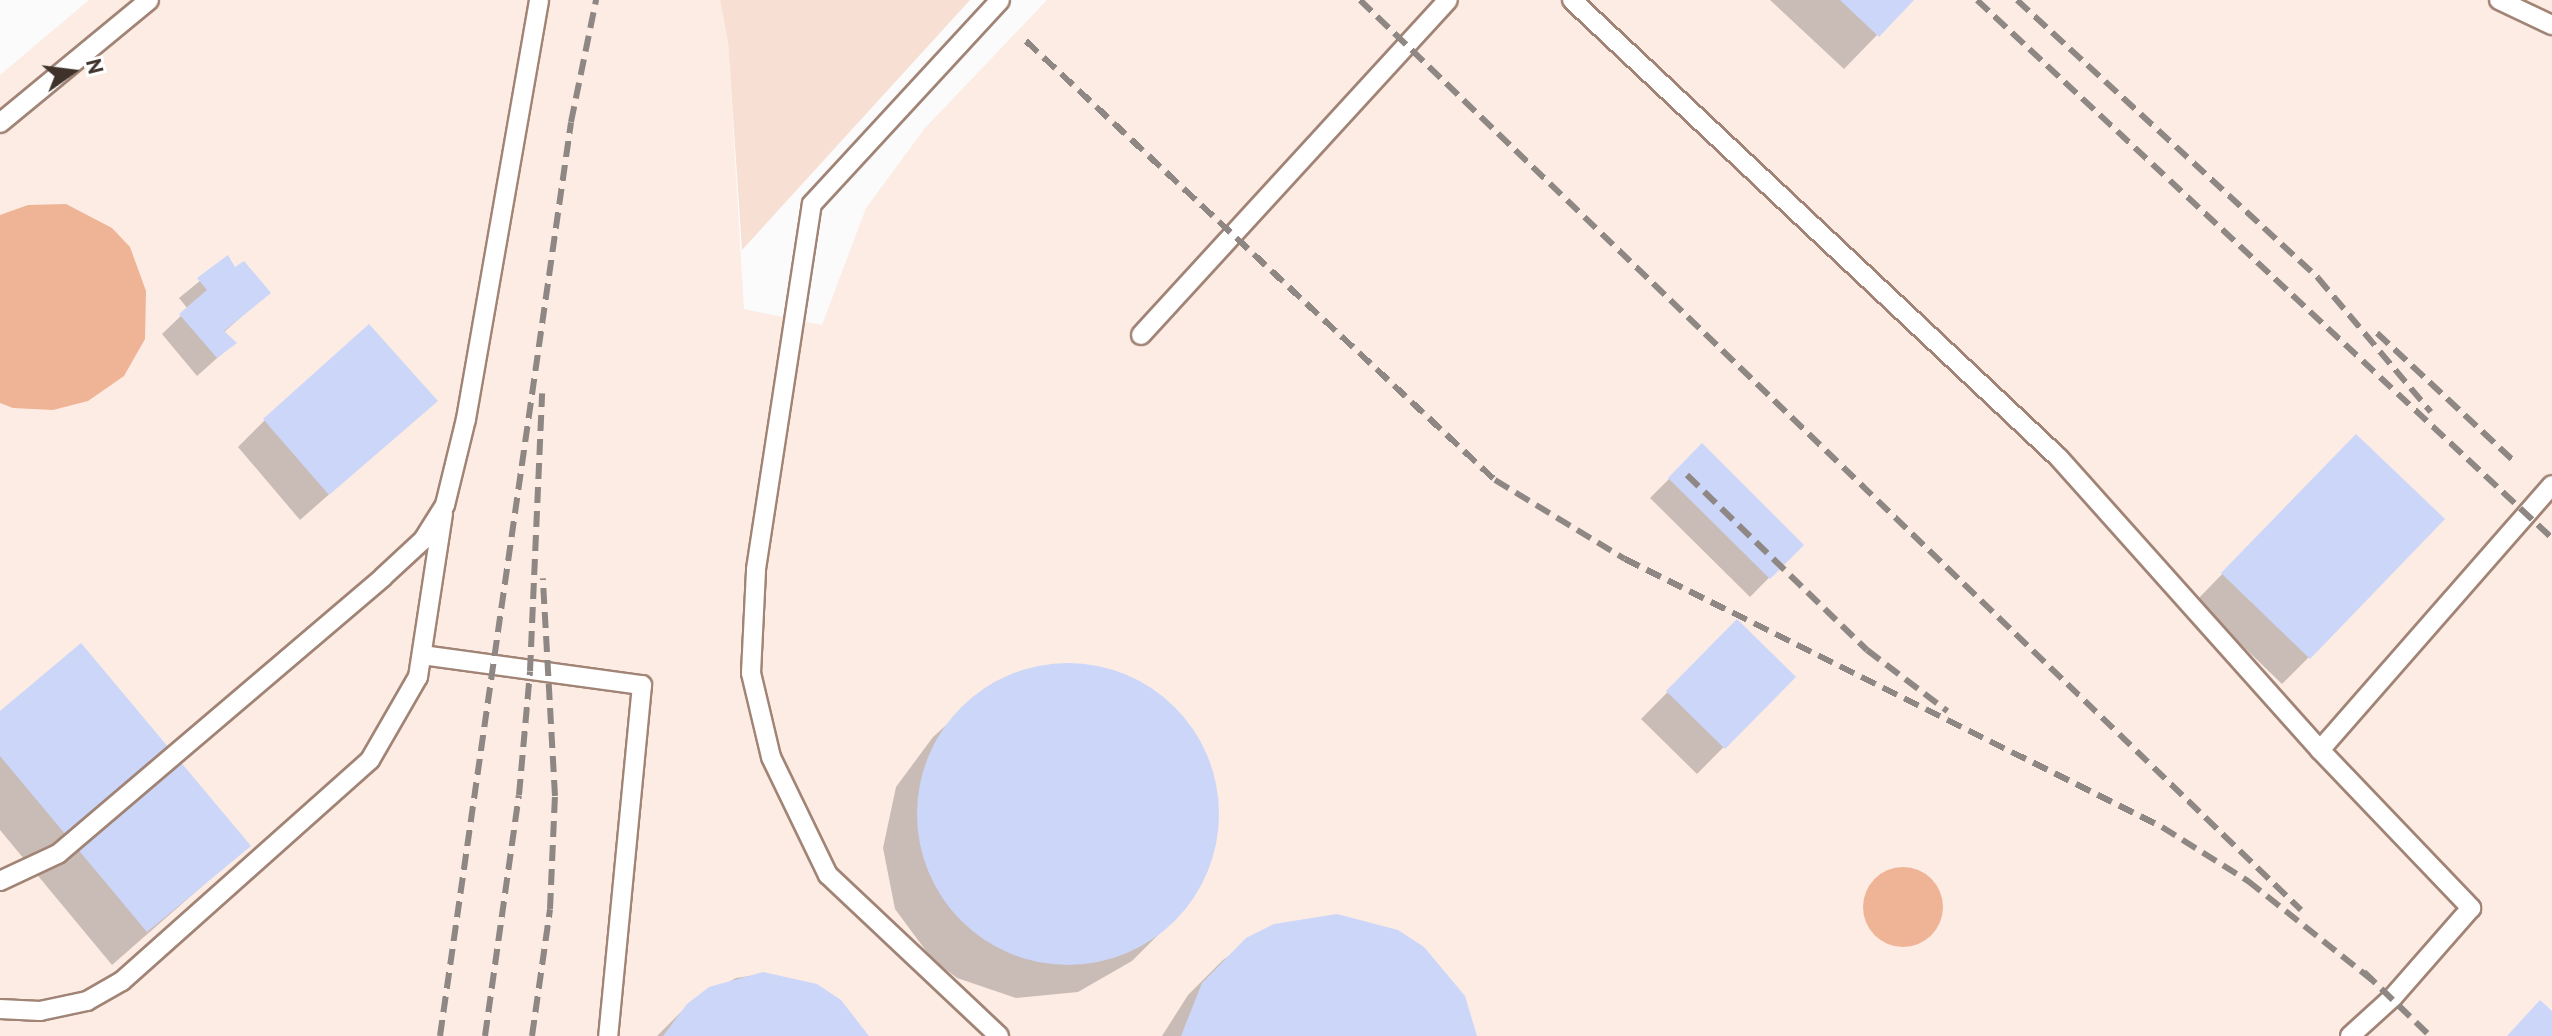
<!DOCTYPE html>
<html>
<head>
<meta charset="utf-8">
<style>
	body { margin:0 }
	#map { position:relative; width:2552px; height:1036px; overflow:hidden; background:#fbfbfb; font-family:"PT Sans",sans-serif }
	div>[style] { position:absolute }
	.built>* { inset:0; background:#fcece4 }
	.green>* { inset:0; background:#f7dfd3 }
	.water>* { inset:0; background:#efb496 }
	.round { border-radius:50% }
	.shadow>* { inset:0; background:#0003 }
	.building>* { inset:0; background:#cbd6f8 }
	.roads { filter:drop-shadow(2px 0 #a18475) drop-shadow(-2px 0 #a18475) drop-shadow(0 2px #a18475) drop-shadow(0 -2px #a18475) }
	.service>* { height:18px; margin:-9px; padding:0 9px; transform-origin:9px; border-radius:9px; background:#fff }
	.rail>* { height:6px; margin-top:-3px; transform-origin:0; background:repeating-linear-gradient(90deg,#8e8783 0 16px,transparent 0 24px) }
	span { translate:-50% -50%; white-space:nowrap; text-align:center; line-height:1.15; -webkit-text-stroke:6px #fff; paint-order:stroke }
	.north { position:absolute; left:32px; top:32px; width:80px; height:80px; -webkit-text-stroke:6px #fff; paint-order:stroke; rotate:76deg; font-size:22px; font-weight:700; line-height:32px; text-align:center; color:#3e322b }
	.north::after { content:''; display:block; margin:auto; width:28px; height:36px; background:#3e322b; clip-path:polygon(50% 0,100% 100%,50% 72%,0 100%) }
</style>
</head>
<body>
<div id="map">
	<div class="built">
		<i style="clip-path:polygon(89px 0,720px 0,728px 42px,744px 309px,822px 325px,866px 208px,925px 128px,1047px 0,2552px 0,2552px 1036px,0 1036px,0 75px)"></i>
	</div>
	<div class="green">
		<i style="clip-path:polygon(720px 0,970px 0,742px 250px,728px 42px)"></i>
	</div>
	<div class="water">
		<i style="clip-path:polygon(66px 204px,112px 228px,130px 247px,146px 291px,145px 339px,124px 376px,88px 401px,53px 410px,13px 408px,0 403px,0 215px,28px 205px)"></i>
		<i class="round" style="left:1863px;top:867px;width:80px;height:80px"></i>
	</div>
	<div class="shadow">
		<i style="clip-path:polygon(1770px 0,1911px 0,1844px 69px)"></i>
		<i style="clip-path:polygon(228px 258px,234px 270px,268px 293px,223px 333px,234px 343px,197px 376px,162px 334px,188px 309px,179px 298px)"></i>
		<i style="clip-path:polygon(435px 401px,300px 520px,238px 447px,265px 420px)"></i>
		<i style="clip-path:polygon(1702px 446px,1801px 545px,1750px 597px,1650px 498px)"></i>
		<i style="clip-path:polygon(2329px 464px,2309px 657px,2282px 684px,2196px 601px)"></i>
		<i style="clip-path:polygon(1737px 622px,1793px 677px,1697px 774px,1641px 719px)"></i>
		<i style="clip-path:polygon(1053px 664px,1115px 671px,1168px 703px,1205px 753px,1217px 814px,1204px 875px,1167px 926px,1132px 961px,1078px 992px,1016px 998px,957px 978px,932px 959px,895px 909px,883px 848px,896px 787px,933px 737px,993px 683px)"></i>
		<i style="clip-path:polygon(0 713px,248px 846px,112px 965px,0 830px)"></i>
		<i style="clip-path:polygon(1275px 926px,1473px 1036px,1162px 1036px,1188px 995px,1223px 960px)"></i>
		<i style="clip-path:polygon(763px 974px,865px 1036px,657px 1036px,688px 1005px,736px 978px)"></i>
	</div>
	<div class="building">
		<i style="clip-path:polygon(1840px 0,1914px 0,1879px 37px)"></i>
		<i style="clip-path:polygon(228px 255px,235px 267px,244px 261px,271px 293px,224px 331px,237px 343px,217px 358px,179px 314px,207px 290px,197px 278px)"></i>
		<i style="clip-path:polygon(369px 324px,438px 401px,329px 495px,263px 419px)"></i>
		<i style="clip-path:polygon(2356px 434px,2445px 519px,2310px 659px,2221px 573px)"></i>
		<i style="clip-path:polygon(1702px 443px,1804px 545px,1770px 579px,1668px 478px)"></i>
		<i style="clip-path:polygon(1737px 619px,1796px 677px,1725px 749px,1666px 691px)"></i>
		<i style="clip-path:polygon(81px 643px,251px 846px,147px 932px,0 756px,0 711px)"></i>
		<i class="round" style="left:917px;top:663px;width:302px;height:302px"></i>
		<i style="clip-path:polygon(1337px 914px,1398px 930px,1424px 947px,1465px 996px,1477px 1036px,1181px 1036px,1202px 983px,1246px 938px,1274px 924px)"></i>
		<i style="clip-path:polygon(763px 972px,817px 984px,841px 1000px,869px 1036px,663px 1036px,687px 1004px,709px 987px)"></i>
		<i style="clip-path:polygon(2540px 1000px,2552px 1011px,2552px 1036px,2507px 1036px)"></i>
	</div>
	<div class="roads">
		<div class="service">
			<i style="left:1572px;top:0;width:669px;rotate:43.24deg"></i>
			<i style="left:2059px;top:458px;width:392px;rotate:48.2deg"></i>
			<i style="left:2320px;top:750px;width:219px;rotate:46.3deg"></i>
			<i style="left:2471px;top:908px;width:118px;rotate:131.2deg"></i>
			<i style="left:2393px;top:997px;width:58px;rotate:137.8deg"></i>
			<i style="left:2499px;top:0;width:59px;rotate:25.3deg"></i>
			<i style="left:0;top:123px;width:193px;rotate:-39.5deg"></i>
			<i style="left:1141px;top:335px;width:454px;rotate:-47.5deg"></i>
			<i style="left:422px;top:655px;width:222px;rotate:7.8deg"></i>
			<i style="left:642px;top:685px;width:353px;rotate:95.5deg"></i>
			<i style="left:2320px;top:750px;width:352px;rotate:-48.8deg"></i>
			<i style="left:0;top:881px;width:64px;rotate:-25deg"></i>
			<i style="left:58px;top:854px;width:427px;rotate:-40.4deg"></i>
			<i style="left:383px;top:577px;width:54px;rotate:-42.8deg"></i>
			<i style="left:423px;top:540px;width:41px;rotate:-57.8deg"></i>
			<i style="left:445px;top:505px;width:89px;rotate:-76.3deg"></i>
			<i style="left:466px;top:419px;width:425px;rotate:-80.1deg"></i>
			<i style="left:0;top:1009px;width:40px;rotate:2.9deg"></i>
			<i style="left:40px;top:1011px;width:48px;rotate:-12deg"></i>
			<i style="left:87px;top:1001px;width:40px;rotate:-29.7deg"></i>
			<i style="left:122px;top:981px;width:332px;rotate:-41.7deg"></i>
			<i style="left:370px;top:760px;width:96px;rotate:-60deg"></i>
			<i style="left:418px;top:677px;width:165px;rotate:-81.3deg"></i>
			<i style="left:999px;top:1036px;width:235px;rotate:-136.7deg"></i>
			<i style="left:828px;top:875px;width:131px;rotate:-115.8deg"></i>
			<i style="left:771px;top:757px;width:86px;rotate:-103.4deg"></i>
			<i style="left:751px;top:673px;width:104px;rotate:-87.2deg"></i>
			<i style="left:756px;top:569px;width:369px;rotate:-81.3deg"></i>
			<i style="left:812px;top:204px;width:277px;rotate:-47.3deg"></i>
		</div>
	</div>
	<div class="rail">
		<i style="left:1360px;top:0;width:1309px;rotate:44.04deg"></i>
		<i style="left:1977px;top:0;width:787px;rotate:43.1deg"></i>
		<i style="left:2017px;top:0;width:410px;rotate:42.7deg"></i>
		<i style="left:2318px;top:278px;width:175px;rotate:49.9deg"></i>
		<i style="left:1026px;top:41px;width:642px;rotate:43.11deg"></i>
		<i style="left:1495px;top:480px;width:152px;rotate:31.3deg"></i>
		<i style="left:1625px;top:559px;width:600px;rotate:26.52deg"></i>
		<i style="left:2162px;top:827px;width:102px;rotate:32.1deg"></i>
		<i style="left:2248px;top:881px;width:159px;rotate:38.6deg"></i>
		<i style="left:2377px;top:333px;width:187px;rotate:43.1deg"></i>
		<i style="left:1687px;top:475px;width:251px;rotate:44.2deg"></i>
		<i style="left:1867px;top:650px;width:101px;rotate:37.3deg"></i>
		<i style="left:2364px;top:972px;width:92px;rotate:44.1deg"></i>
		<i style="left:440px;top:1036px;width:923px;rotate:-81.84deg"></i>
		<i style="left:571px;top:122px;width:125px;rotate:-78.4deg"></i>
		<i style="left:485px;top:1036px;width:243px;rotate:-82deg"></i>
		<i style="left:519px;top:795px;width:124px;rotate:-84.9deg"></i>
		<i style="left:530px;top:671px;width:278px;rotate:-87.5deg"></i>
		<i style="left:532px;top:1036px;width:128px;rotate:-81.9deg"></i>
		<i style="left:550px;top:909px;width:113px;rotate:-87.5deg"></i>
		<i style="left:555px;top:796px;width:218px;rotate:-93.2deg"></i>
	</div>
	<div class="north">N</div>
</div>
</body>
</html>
